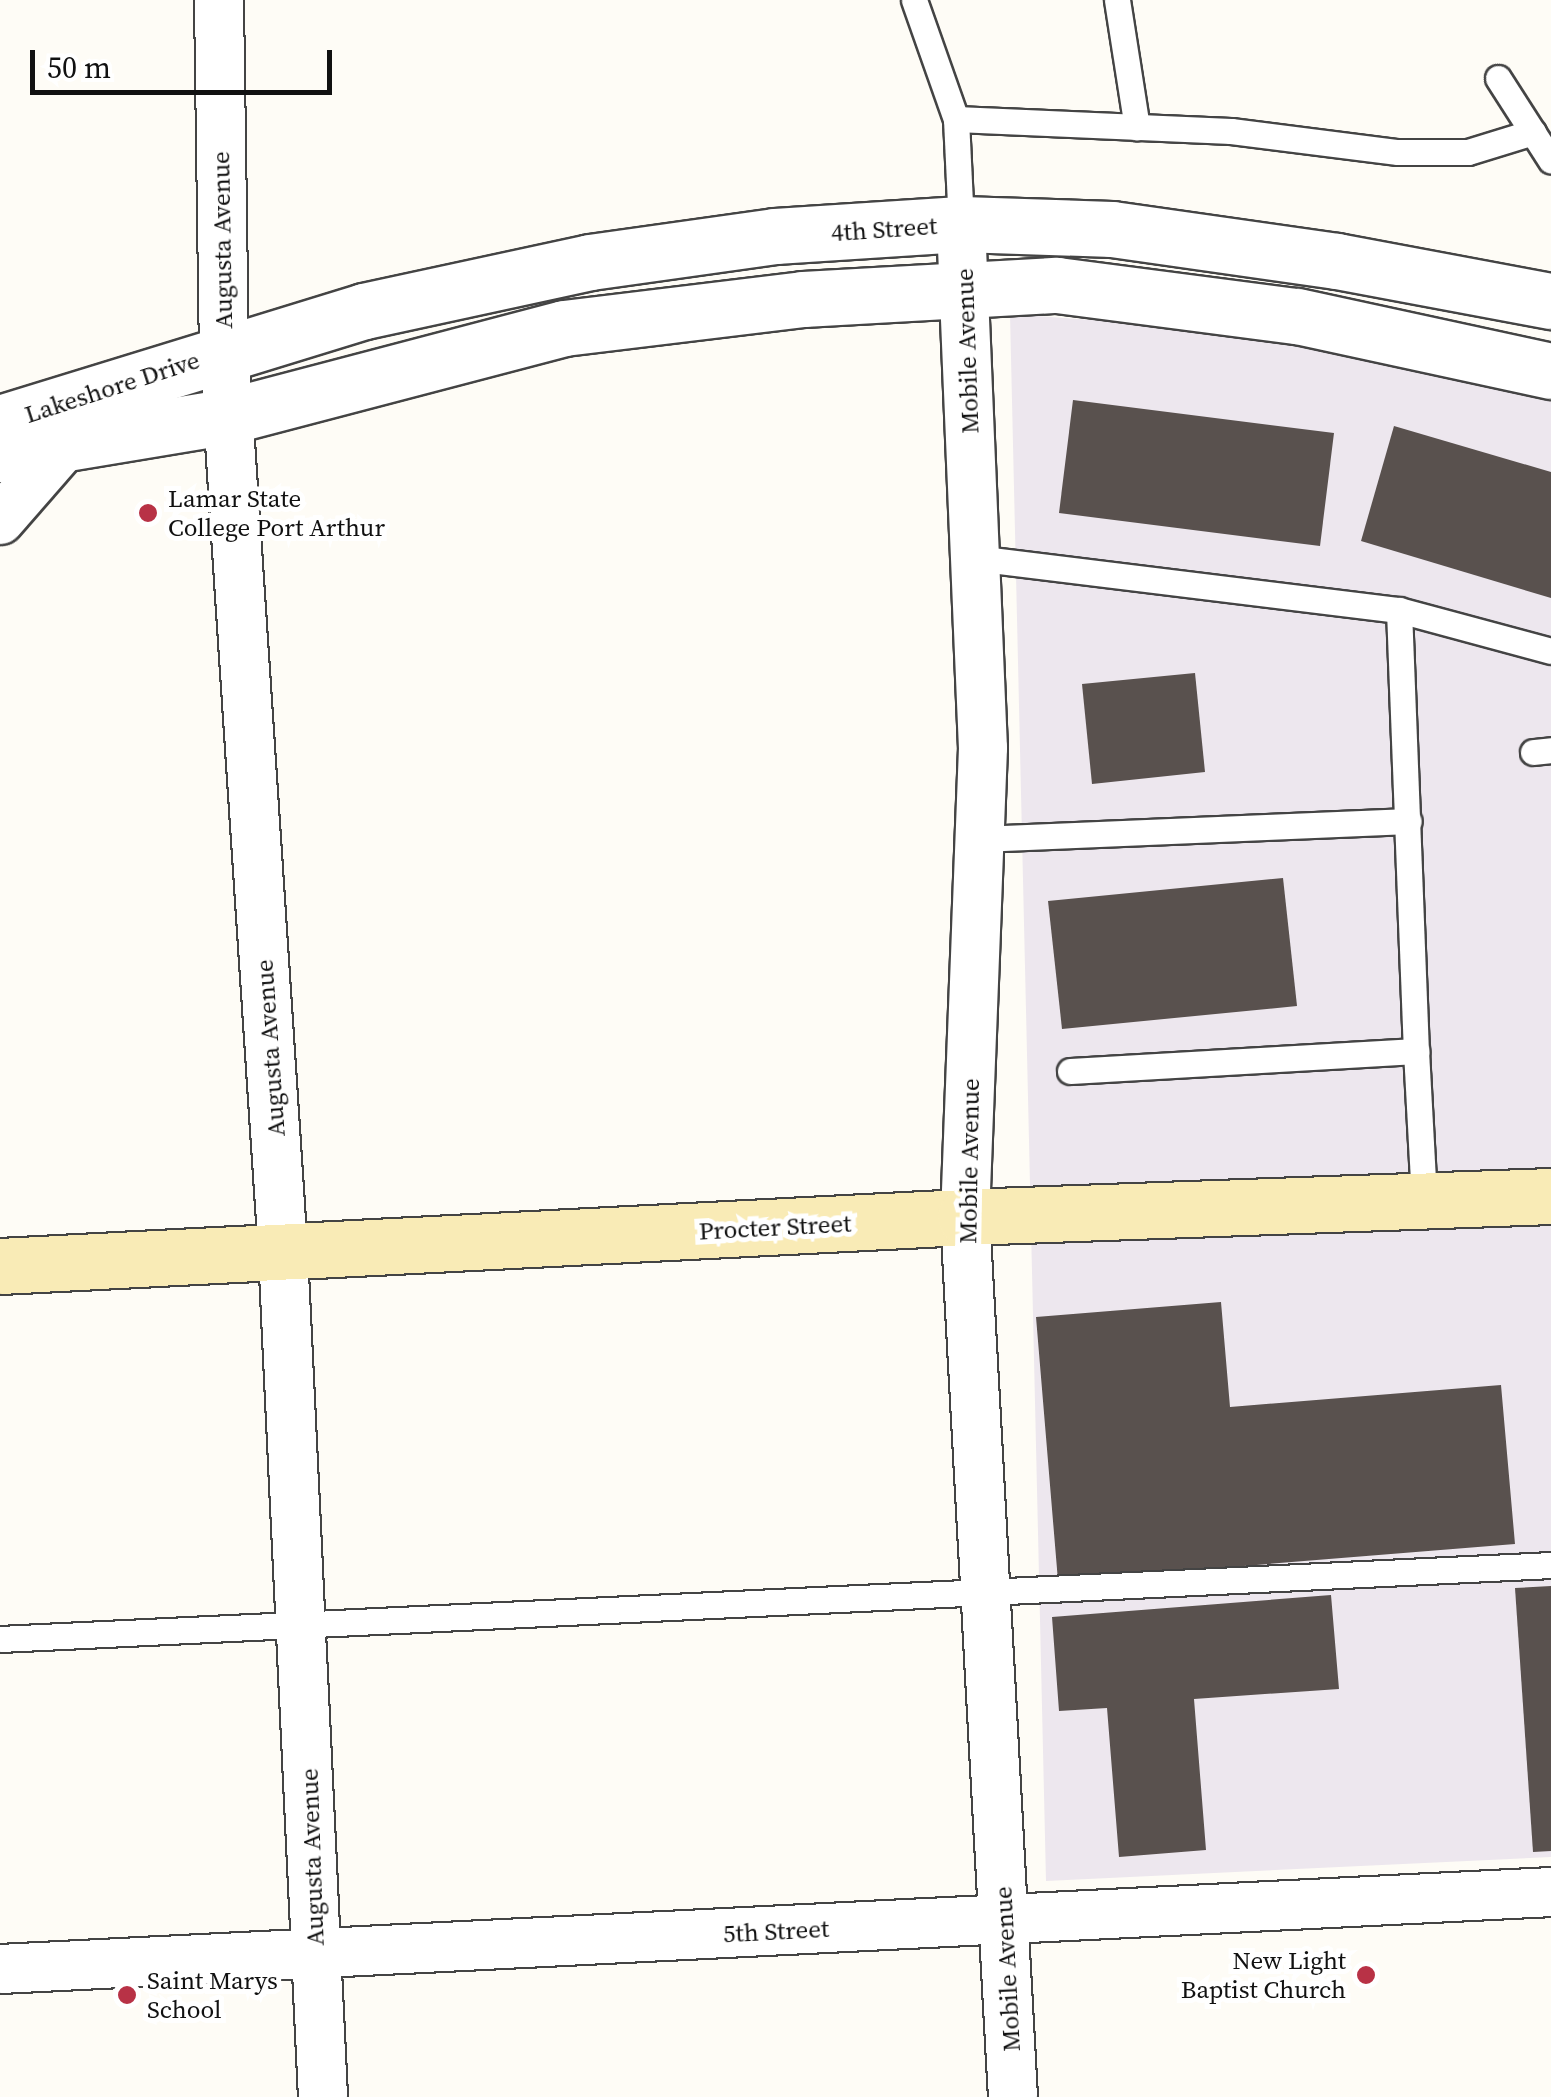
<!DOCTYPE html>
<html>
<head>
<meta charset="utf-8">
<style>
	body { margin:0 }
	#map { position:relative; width:1551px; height:2097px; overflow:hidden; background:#fefcf6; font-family:"Source Serif 4",serif }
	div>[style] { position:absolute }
	.industrial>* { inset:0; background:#ede7ee }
	.building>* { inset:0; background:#59514e }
	.roads { filter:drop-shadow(2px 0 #444) drop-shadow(-2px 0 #444) drop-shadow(0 2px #444) drop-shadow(0 -2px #444) }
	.service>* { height:25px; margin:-12.5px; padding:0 12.5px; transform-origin:12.5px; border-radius:12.5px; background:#fff }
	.minor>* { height:48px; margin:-24px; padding:0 24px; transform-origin:24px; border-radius:24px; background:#fff }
	.tertiary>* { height:55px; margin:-27.5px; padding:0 27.5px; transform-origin:27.5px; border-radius:27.5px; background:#fff }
	.secondary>* { height:55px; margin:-27.5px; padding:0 27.5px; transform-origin:27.5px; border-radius:27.5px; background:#f9ebb6 }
	.dots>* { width:28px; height:28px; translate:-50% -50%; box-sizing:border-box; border:5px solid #fff; border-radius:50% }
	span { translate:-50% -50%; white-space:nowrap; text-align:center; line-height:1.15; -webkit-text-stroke:10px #fff; paint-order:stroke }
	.street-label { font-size:25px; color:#111 }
	.poi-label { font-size:25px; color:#111 }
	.left { translate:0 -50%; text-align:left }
	.right { translate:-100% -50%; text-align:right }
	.scale { position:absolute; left:30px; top:50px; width:302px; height:45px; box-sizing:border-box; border:5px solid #111; border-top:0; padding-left:12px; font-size:30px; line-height:35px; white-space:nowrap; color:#111; -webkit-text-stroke:8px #fff; paint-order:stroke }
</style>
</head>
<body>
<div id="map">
	<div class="industrial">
		<i style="clip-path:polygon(1010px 314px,1551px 353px,1551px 1857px,1046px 1881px)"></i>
	</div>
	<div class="building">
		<i style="clip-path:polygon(1073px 400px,1334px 433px,1320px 546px,1059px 513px)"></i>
		<i style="clip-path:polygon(1394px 426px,1551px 472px,1551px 598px,1361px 541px)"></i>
		<i style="clip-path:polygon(1195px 673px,1205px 772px,1092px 784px,1082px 684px)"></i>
		<i style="clip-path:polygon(1283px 878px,1297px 1006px,1062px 1029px,1048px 901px)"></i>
		<i style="clip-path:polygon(1221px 1302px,1230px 1407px,1501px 1385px,1515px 1544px,1058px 1581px,1036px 1317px)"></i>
		<i style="clip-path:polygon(1551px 1586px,1551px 1851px,1533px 1852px,1515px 1588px)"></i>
		<i style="clip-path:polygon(1331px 1595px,1339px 1689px,1194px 1699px,1206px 1850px,1119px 1857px,1107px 1708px,1059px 1711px,1052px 1617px)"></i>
	</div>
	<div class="roads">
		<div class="service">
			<i style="left:914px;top:0;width:126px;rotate:70.6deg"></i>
			<i style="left:956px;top:119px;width:275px;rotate:2.5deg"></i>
			<i style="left:1231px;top:131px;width:168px;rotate:7.2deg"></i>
			<i style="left:1398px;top:152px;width:70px"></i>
			<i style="left:1468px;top:152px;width:68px;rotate:-17.1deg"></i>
			<i style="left:1117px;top:0;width:129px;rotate:81.1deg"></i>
			<i style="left:1498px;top:78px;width:98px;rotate:57.4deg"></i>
			<i style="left:956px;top:119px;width:105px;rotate:87.3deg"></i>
			<i style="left:975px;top:558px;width:427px;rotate:7deg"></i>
			<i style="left:1399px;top:610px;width:441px;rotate:87.8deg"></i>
			<i style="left:1399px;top:610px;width:157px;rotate:15.1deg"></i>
			<i style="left:1533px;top:752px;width:18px;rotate:-6deg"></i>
			<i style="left:980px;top:839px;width:429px;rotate:-2.4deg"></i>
			<i style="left:1070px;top:1071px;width:347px;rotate:-3.3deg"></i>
			<i style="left:1416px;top:1051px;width:148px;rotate:86.9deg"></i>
			<i style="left:0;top:1639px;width:1553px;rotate:-2.73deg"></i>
		</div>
		<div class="minor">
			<i style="left:219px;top:0;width:351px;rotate:89.2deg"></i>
			<i style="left:224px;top:351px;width:903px;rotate:86.25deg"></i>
			<i style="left:283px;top:1252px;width:846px;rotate:87.29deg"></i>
			<i style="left:961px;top:224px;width:524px;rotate:87.6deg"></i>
			<i style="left:983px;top:748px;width:469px;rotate:92.2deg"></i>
			<i style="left:965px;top:1217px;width:881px;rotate:86.88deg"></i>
			<i style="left:0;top:520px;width:101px;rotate:-49deg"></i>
			<i style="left:0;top:1969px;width:1553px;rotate:-2.84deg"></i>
		</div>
		<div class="tertiary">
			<i style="left:0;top:423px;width:381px;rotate:-17.1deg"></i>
			<i style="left:364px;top:311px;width:231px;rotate:-12.2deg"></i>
			<i style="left:590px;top:262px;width:187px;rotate:-8deg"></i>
			<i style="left:775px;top:236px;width:186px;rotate:-3.7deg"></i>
			<i style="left:961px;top:224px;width:151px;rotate:1.9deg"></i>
			<i style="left:1112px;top:229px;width:227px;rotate:8.1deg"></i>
			<i style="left:1337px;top:261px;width:218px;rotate:10.6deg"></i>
			<i style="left:0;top:454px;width:232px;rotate:-9.4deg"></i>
			<i style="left:229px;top:416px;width:346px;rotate:-14.7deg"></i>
			<i style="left:564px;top:328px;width:241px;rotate:-6.9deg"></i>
			<i style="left:803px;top:299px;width:254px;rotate:-3.2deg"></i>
			<i style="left:1057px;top:285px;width:242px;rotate:7.4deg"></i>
			<i style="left:1297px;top:316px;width:260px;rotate:12.2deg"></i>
		</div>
		<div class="secondary">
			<i style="left:0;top:1266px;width:966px;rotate:-2.91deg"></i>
			<i style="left:965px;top:1217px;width:586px;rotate:-2.05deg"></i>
		</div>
	</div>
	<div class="dots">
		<i style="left:148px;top:513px;background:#b83246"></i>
		<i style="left:1366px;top:1975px;background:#b83246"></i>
		<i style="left:127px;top:1995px;background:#b83246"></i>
	</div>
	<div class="street-label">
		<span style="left:884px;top:229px;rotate:-4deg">4th Street</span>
		<span style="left:222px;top:240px;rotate:-91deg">Augusta Avenue</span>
		<span style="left:967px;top:351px;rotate:-92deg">Mobile Avenue</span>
		<span style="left:112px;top:387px;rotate:-18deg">Lakeshore Drive</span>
		<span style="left:270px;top:1048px;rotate:-94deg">Augusta Avenue</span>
		<span style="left:969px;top:1161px;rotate:-89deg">Mobile Avenue</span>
		<span style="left:775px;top:1227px;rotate:-3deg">Procter Street</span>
		<span style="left:312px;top:1857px;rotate:-92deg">Augusta Avenue</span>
		<span style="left:776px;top:1931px;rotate:-3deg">5th Street</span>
		<span style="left:1007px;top:1969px;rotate:-93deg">Mobile Avenue</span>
	</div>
	<div class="poi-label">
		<span class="left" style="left:168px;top:513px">Lamar State<br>College Port Arthur</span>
		<span class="right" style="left:1346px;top:1975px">New Light<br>Baptist Church</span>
		<span class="left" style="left:147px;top:1995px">Saint Marys<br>School</span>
	</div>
	<div class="scale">50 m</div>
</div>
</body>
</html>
